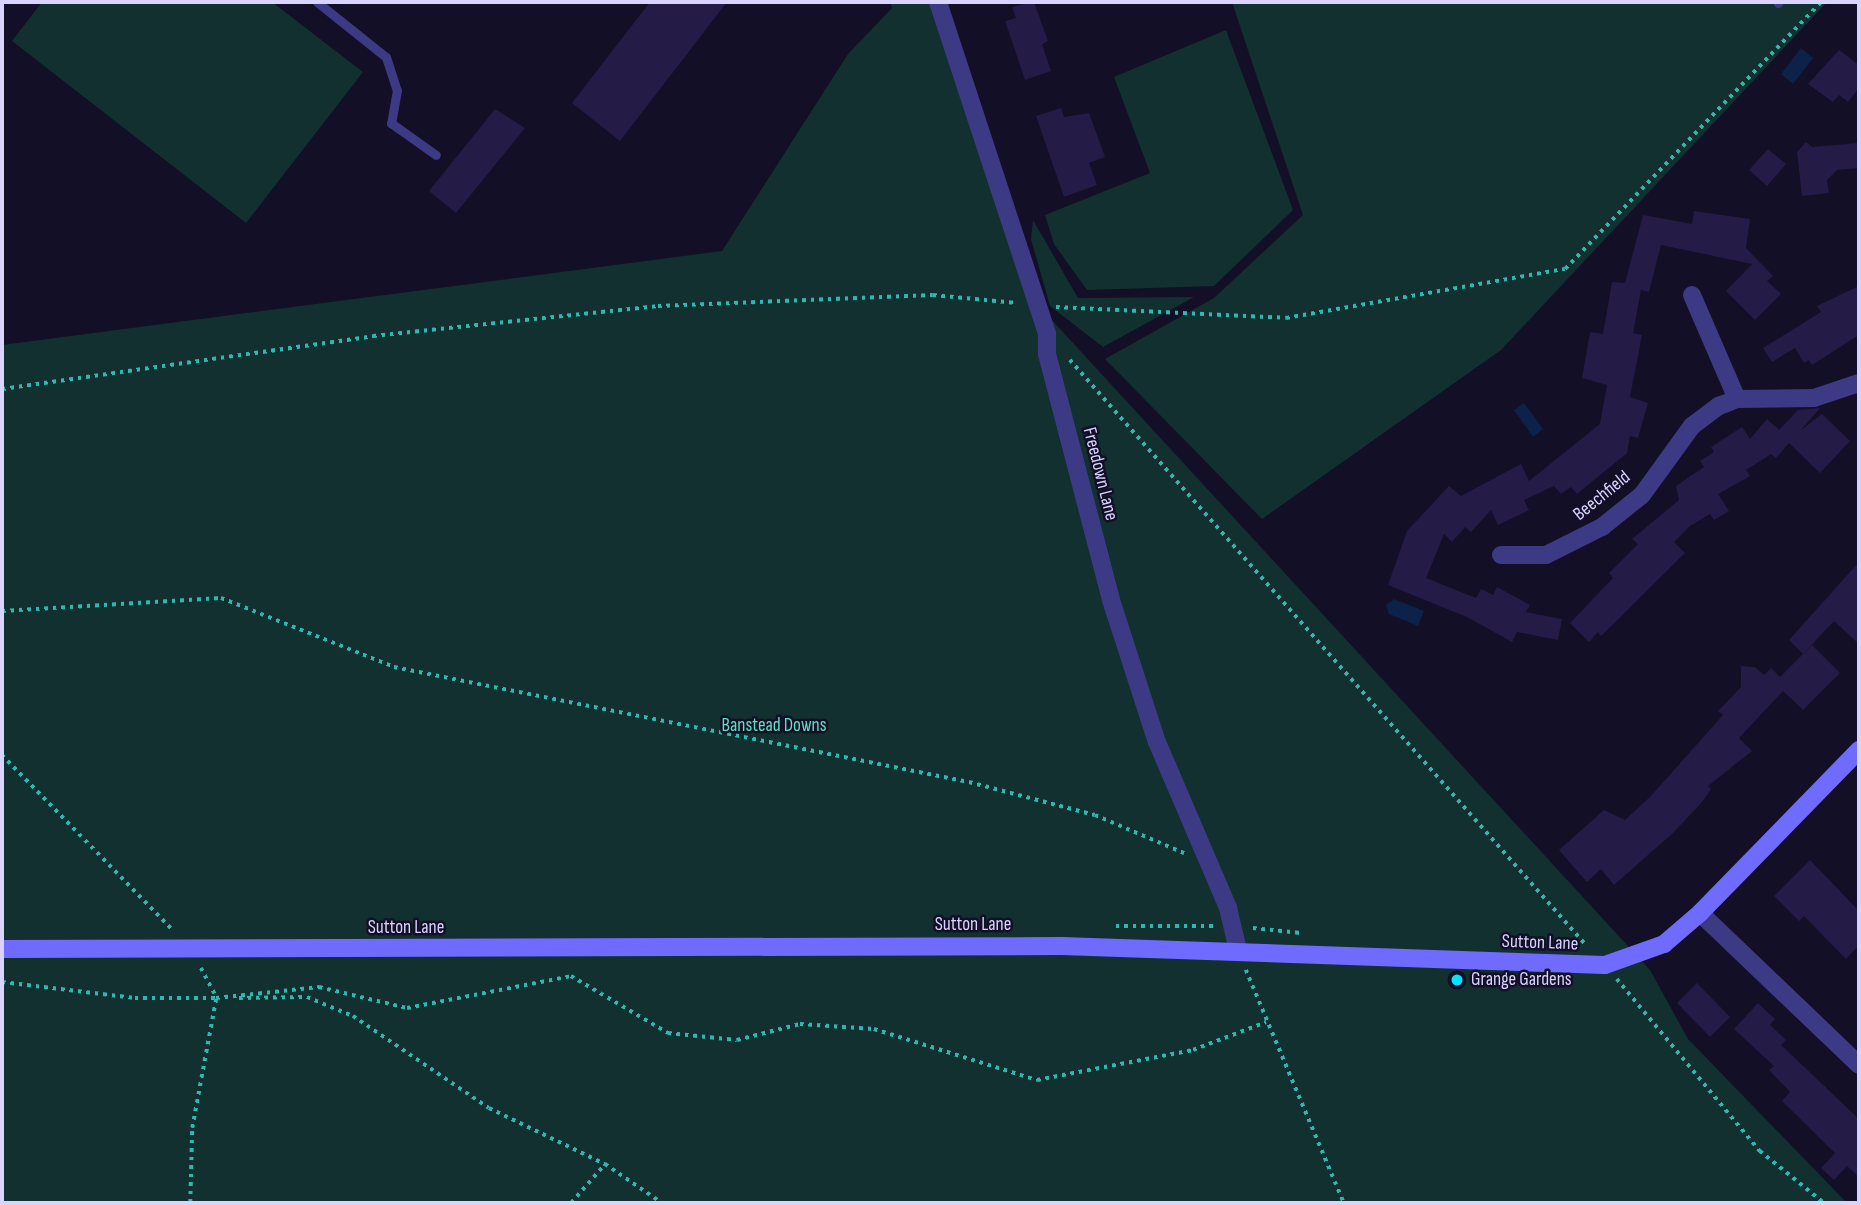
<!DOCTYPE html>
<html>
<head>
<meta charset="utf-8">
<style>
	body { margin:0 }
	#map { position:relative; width:1861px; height:1205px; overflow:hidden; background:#130f26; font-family:"Sofia Sans Condensed",sans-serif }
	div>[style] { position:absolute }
	.green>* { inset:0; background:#12302f }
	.water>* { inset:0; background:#0c2248 }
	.building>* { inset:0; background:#241b47 }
	.path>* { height:3.5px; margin-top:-1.75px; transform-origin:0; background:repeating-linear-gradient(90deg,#2fb8b0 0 3.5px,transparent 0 8.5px) }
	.service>* { height:9px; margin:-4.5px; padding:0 4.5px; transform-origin:4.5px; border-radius:4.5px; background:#3d3a85 }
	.minor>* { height:18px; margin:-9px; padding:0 9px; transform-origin:9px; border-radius:9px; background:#3d3a85 }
	.secondary>* { height:18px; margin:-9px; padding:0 9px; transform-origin:9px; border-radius:9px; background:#6f6bff }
	.dots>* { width:19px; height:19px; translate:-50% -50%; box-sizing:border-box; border:4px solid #130f26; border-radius:50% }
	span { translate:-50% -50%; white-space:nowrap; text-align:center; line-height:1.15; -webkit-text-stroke:5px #130f26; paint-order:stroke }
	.street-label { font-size:19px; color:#d9d4ff }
	.park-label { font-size:19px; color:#5fe0c0 }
	.poi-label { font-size:19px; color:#d9d4ff }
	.left { translate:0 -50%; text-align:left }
	.frame { position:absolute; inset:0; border:4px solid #d9d4ff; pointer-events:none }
</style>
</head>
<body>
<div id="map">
	<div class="green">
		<i style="clip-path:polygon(42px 2px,272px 2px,363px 72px,246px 223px,12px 41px)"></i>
		<i style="clip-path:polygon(890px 2px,938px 2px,1038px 305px,1650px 970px,1688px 1039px,1847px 1203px,2px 1203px,2px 345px,722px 251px,848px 54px,892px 8px)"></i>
		<i style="clip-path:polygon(1232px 2px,1827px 2px,1501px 350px,1262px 519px,1105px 359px,1214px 298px,1303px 215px)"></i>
		<i style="clip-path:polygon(1226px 30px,1293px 210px,1214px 286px,1087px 290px,1054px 244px,1045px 215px,1150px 173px,1114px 77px)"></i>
		<i style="clip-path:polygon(1033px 220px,1078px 298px,1194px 297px,1103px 347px,1050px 306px,1031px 239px)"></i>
	</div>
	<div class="water">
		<i style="clip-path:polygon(1801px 48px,1813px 58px,1793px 84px,1781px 74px)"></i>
		<i style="clip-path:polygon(1524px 403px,1543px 429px,1533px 437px,1514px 410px)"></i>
		<i style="clip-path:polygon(1394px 599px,1424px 611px,1418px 626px,1389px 614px,1386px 605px)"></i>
	</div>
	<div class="building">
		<i style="clip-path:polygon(650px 2px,727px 2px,620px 141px,572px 103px)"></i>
		<i style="clip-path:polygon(1034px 2px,1048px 41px,1042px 44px,1051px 71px,1025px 80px,1005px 21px,1016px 18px,1012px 7px)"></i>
		<i style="clip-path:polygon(1839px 50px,1859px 65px,1859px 88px,1848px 102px,1839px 95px,1833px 102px,1808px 84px)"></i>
		<i style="clip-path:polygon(1061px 108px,1064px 117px,1089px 113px,1105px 157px,1089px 163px,1097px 185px,1064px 197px,1036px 116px)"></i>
		<i style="clip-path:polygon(495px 109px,525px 128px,456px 213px,429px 191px)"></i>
		<i style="clip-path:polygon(1806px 142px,1812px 147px,1859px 143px,1859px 168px,1837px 170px,1827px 180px,1829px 193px,1802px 196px,1797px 152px)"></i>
		<i style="clip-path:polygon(1768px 149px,1786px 164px,1767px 186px,1749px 170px)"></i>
		<i style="clip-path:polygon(1694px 211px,1750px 219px,1746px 248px,1773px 276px,1767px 281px,1781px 294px,1755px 320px,1726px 291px,1752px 264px,1661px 245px,1649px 292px,1641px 290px,1633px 333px,1642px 335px,1630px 397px,1648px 403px,1638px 438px,1630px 436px,1627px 453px,1577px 494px,1571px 487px,1561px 494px,1554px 486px,1524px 500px,1529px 510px,1498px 525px,1491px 510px,1471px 532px,1465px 527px,1452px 542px,1444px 534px,1426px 578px,1476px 598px,1481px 589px,1493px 595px,1497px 587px,1530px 605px,1526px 612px,1562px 619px,1558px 640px,1517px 632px,1512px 642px,1467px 617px,1388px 585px,1407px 531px,1449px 486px,1461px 496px,1521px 464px,1529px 481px,1600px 424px,1607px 385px,1582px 378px,1590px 332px,1603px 334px,1612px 282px,1625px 283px,1643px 215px,1692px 224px)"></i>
		<i style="clip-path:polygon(1859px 286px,1859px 335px,1812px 365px,1809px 360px,1804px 363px,1795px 348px,1772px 362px,1763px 348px,1821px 312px,1817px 306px)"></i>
		<i style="clip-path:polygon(1820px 408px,1801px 430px,1822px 414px,1850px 441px,1820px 473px,1789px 443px,1776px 458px,1771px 454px,1746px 470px,1750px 476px,1718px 494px,1729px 511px,1714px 520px,1710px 514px,1690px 526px,1674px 542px,1685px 553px,1601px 636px,1598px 632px,1589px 642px,1570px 623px,1613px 578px,1609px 573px,1638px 544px,1632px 539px,1679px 500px,1676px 486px,1704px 467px,1700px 461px,1714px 452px,1711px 447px,1742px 427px,1750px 439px,1767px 419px,1779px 430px,1798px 410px)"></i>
		<i style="clip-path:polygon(1859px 562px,1859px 644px,1834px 621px,1803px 654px,1789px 640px)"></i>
		<i style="clip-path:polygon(1812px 645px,1840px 673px,1803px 710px,1783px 691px,1739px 738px,1752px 751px,1708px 786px,1711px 789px,1702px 802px,1673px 833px,1614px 885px,1601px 869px,1587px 882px,1559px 850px,1604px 810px,1625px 820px,1650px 797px,1723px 715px,1718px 711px,1741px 687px,1741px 666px,1755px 667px,1764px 675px,1771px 668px,1780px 677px)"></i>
		<i style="clip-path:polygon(1810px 860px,1859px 911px,1859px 945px,1846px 959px,1804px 916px,1799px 921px,1774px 896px)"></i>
		<i style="clip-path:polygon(1697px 983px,1730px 1017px,1710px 1037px,1677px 1003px)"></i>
		<i style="clip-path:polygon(1758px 1003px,1775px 1019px,1770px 1025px,1786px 1040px,1781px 1045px,1859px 1119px,1859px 1177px,1847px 1166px,1834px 1180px,1821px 1168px,1835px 1153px,1782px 1101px,1790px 1092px,1769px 1070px,1774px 1066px,1734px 1029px)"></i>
	</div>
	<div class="path">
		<i style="left:1056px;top:307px;width:230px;rotate:2.7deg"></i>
		<i style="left:1286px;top:318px;width:283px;rotate:-10deg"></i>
		<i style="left:1565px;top:269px;width:370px;rotate:-46.2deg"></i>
		<i style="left:1070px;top:360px;width:780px;rotate:48.59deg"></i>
		<i style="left:2px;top:389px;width:375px;rotate:-8.1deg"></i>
		<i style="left:373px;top:336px;width:287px;rotate:-6deg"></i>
		<i style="left:658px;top:306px;width:275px;rotate:-2.3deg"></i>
		<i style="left:933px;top:295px;width:84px;rotate:5.4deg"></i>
		<i style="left:2px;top:611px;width:219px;rotate:-3.4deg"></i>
		<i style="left:221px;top:598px;width:186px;rotate:21.7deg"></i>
		<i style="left:394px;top:667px;width:586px;rotate:11.31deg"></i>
		<i style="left:969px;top:782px;width:130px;rotate:14.7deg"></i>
		<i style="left:1095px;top:815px;width:97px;rotate:23.1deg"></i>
		<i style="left:2px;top:755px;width:243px;rotate:45.7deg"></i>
		<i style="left:1116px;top:926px;width:97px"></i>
		<i style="left:1253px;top:928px;width:48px;rotate:5.9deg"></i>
		<i style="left:201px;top:968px;width:34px;rotate:62deg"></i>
		<i style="left:1246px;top:970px;width:253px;rotate:67.2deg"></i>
		<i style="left:1617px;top:979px;width:224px;rotate:50.3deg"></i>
		<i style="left:1760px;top:1151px;width:82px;rotate:39.1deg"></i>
		<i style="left:2px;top:982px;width:134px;rotate:6.9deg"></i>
		<i style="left:135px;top:998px;width:81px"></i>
		<i style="left:216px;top:998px;width:104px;rotate:-6.1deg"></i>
		<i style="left:319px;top:987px;width:90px;rotate:13.4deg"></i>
		<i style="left:407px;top:1008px;width:167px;rotate:-11deg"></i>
		<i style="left:571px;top:976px;width:113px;rotate:30.4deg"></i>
		<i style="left:668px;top:1033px;width:69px;rotate:5.8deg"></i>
		<i style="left:737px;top:1040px;width:65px;rotate:-14.3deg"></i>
		<i style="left:800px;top:1024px;width:74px;rotate:3.9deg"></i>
		<i style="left:874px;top:1029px;width:171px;rotate:17.4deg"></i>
		<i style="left:1037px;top:1080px;width:159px;rotate:-10.9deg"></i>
		<i style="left:1193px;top:1050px;width:78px;rotate:-21deg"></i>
		<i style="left:239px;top:998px;width:68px;rotate:-0.8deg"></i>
		<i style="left:307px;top:997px;width:50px;rotate:22.4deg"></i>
		<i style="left:353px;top:1016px;width:164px;rotate:34.1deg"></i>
		<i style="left:489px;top:1108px;width:129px;rotate:25.8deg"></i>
		<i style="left:605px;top:1164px;width:69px;rotate:34.4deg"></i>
		<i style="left:190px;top:1203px;width:75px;rotate:-88.5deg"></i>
		<i style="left:192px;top:1128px;width:132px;rotate:-79.5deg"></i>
		<i style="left:571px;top:1203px;width:52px;rotate:-48.9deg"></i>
	</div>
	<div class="service">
		<i style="left:317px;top:2px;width:88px;rotate:38.6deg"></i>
		<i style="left:386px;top:57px;width:35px;rotate:72deg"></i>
		<i style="left:397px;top:90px;width:34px;rotate:100deg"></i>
		<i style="left:391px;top:123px;width:55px;rotate:35.4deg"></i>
		<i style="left:1778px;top:3px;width:1px;rotate:-45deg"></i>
	</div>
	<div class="minor">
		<i style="left:938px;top:2px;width:349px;rotate:71.8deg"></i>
		<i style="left:1047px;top:334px;width:20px;rotate:90deg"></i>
		<i style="left:1047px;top:354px;width:254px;rotate:75.4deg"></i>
		<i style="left:1111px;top:600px;width:149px;rotate:72.1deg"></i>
		<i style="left:1157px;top:742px;width:181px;rotate:66.8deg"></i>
		<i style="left:1228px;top:908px;width:43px;rotate:76.6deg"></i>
		<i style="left:1692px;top:295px;width:113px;rotate:66.6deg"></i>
		<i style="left:1501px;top:555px;width:45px"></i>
		<i style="left:1546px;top:555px;width:63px;rotate:-26.6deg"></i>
		<i style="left:1602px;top:527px;width:51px;rotate:-38.7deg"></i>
		<i style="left:1642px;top:495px;width:85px;rotate:-54.1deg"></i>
		<i style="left:1692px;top:426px;width:34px;rotate:-37deg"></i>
		<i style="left:1719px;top:406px;width:19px;rotate:-21deg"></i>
		<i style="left:1737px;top:399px;width:77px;rotate:-0.7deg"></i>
		<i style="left:1814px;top:398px;width:47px;rotate:-18.4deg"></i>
		<i style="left:1700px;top:913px;width:220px;rotate:43.7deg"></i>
	</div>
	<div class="secondary">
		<i style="left:2px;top:949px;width:1060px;rotate:-0.16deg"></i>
		<i style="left:1062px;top:946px;width:543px;rotate:2deg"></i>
		<i style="left:1605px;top:965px;width:63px;rotate:-19.6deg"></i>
		<i style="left:1664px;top:944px;width:48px;rotate:-40.7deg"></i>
		<i style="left:1700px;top:913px;width:228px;rotate:-45.7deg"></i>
	</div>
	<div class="dots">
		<i style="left:1457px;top:980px;background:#00e5ff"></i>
	</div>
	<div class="street-label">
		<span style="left:1100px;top:474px;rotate:76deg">Freedown Lane</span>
		<span style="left:1602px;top:496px;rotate:-39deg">Beechfield</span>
		<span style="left:973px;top:925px">Sutton Lane</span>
		<span style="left:406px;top:928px">Sutton Lane</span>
		<span style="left:1540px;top:943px;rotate:2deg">Sutton Lane</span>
	</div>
	<div class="park-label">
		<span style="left:774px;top:726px">Banstead Downs</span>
	</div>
	<div class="poi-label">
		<span class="left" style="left:1471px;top:980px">Grange Gardens</span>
	</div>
	<div class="frame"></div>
</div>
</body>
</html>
